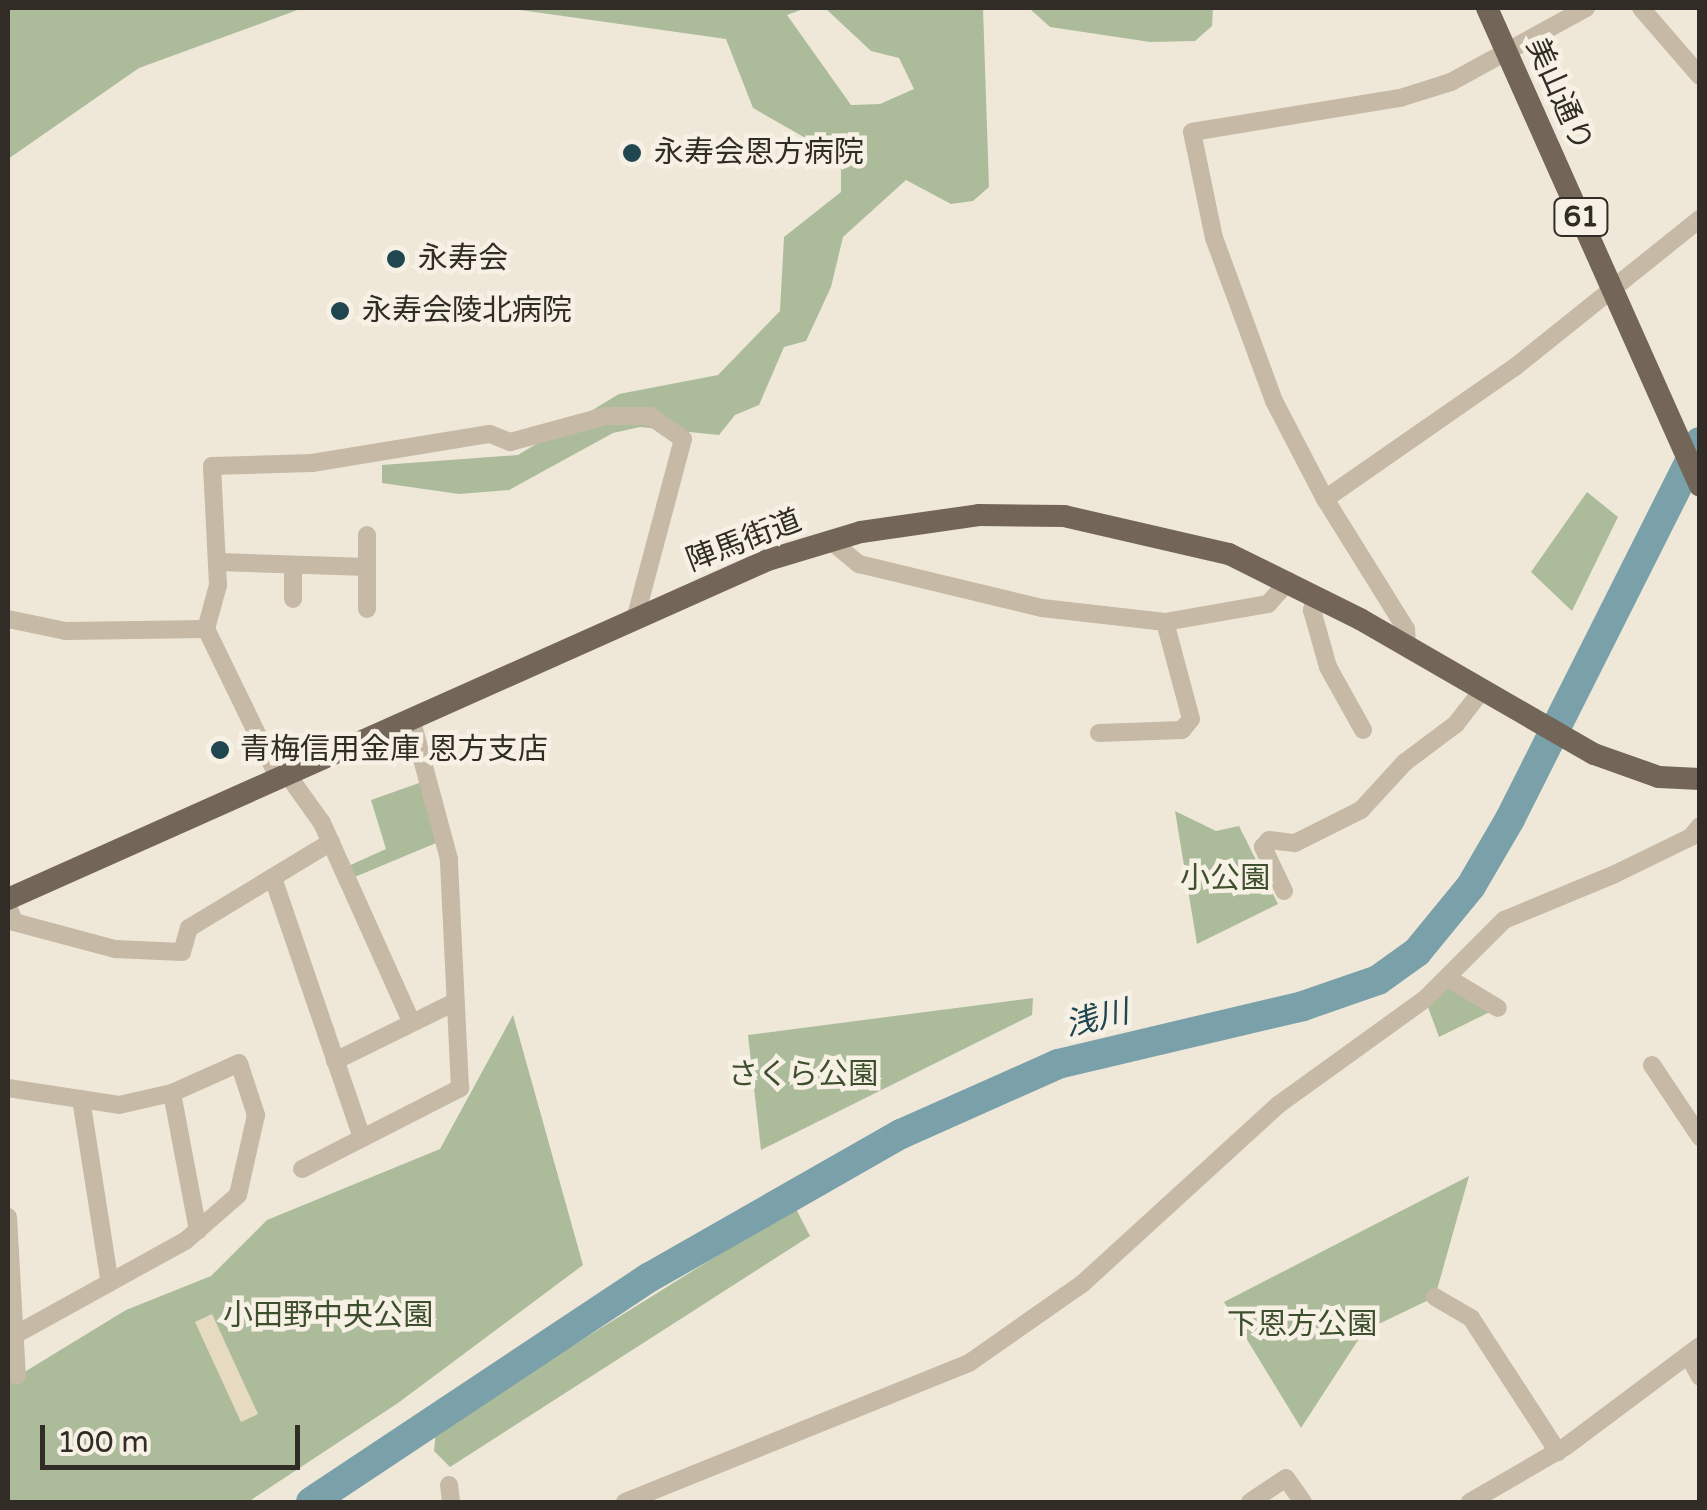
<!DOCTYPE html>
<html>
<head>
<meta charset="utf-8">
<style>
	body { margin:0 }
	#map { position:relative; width:1707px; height:1510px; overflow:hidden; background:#efe8d9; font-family:"Varela Round","Noto Sans JP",sans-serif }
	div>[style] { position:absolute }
	.green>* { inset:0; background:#acbc9b }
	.plaza>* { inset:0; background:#e6dbc1 }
	.river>* { height:30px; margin:-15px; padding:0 15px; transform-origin:15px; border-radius:15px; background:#7aa0a9 }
	.minor>* { height:18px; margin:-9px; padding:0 9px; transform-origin:9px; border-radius:9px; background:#c6b9a6 }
	.major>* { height:22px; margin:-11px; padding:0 11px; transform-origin:11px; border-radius:11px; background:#736659 }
	.dots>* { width:28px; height:28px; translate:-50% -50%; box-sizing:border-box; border:5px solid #f7f1e5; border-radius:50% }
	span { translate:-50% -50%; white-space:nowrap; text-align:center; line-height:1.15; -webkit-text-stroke:9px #f7f1e5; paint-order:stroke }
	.shield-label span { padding:2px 8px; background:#f7f1e5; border:2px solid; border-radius:8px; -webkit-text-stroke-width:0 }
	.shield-label { font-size:28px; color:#322c26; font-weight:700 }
	.street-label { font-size:30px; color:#322c26 }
	.poi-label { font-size:30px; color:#322c26 }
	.left { translate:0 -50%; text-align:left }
	.park-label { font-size:30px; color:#3d4f2c }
	.water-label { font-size:32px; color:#204650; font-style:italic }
	.frame { position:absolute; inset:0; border:10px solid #322c26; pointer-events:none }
	.scale { position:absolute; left:40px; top:1425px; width:260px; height:45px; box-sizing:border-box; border:5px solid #322c26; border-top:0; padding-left:12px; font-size:30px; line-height:35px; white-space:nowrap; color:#322c26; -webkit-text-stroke:8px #f7f1e5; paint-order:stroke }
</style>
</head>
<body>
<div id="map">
	<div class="green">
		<i style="clip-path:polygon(8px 8px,303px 8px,139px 68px,8px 159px)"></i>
		<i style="clip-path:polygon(507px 8px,806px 8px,787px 15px,851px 105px,880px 104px,914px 89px,899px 58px,871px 51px,825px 8px,983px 8px,989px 187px,973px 201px,951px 204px,906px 180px,843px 237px,831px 287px,806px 341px,784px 347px,759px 405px,735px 415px,719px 435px,640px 427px,613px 433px,509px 490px,459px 494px,382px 483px,382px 465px,518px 455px,619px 394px,718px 375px,780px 311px,784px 237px,841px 192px,841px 170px,816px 144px,753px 108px,726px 39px)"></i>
		<i style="clip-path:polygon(1029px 8px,1213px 8px,1212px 26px,1195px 41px,1150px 42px,1050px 27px)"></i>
		<i style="clip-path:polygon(1587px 492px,1618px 517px,1572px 611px,1531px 572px)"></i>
		<i style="clip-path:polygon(422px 782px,436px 843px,350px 879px,346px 867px,386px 849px,371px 800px)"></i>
		<i style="clip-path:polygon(1175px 811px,1216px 831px,1239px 826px,1278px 904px,1197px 944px)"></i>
		<i style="clip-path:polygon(1448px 978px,1498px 1008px,1439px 1037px,1425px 999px)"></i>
		<i style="clip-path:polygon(1033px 998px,1032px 1015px,761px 1150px,748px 1035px)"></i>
		<i style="clip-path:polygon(513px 1015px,583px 1265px,398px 1403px,248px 1502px,8px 1502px,8px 1382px,126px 1310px,211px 1276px,267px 1220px,440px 1149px)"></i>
		<i style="clip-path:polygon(1469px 1176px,1435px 1297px,1364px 1331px,1301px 1428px,1224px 1302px)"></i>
		<i style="clip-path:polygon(795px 1207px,810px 1236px,450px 1467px,434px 1451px,436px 1431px)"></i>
	</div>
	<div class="plaza">
		<i style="clip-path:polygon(212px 1314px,258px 1414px,241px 1422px,195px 1322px)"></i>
	</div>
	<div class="river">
		<i style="left:311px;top:1502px;width:407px;rotate:-33.6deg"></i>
		<i style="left:650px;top:1277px;width:289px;rotate:-29.7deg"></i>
		<i style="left:901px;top:1134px;width:172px;rotate:-24deg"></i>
		<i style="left:1058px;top:1064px;width:252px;rotate:-13.3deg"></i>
		<i style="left:1303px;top:1006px;width:79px;rotate:-19.1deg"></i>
		<i style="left:1378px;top:980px;width:48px;rotate:-35.7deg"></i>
		<i style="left:1417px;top:952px;width:85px;rotate:-50.7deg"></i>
		<i style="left:1471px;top:886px;width:78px;rotate:-59.8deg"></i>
		<i style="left:1510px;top:819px;width:422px;rotate:-63.3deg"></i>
	</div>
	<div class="minor">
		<i style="left:1641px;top:8px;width:90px;rotate:49.1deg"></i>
		<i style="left:1325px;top:499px;width:231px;rotate:-34.8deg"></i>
		<i style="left:1515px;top:367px;width:237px;rotate:-38.7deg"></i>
		<i style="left:830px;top:540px;width:38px;rotate:40deg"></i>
		<i style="left:859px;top:564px;width:188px;rotate:13.5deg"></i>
		<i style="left:1042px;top:608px;width:124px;rotate:6.5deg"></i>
		<i style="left:1165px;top:622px;width:105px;rotate:-9.9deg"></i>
		<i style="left:1268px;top:604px;width:31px;rotate:-48deg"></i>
		<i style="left:218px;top:562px;width:149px;rotate:1.9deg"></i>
		<i style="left:1316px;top:596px;width:15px;rotate:106deg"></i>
		<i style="left:1312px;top:610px;width:59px;rotate:74.3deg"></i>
		<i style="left:1328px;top:667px;width:72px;rotate:60.9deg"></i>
		<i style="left:293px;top:599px;width:32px;rotate:-90deg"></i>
		<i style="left:367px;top:609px;width:74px;rotate:-90deg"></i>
		<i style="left:8px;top:619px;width:59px;rotate:11.7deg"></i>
		<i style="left:66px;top:631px;width:140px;rotate:-0.8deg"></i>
		<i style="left:1407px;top:646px;width:17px;rotate:-93deg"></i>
		<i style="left:1406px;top:629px;width:153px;rotate:-121.9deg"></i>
		<i style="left:1325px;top:499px;width:110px;rotate:-117.5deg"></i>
		<i style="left:1274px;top:401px;width:174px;rotate:-110.2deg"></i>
		<i style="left:1214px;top:238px;width:108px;rotate:-101.7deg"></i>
		<i style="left:1192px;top:132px;width:211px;rotate:-9.3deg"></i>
		<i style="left:1400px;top:98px;width:53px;rotate:-17.4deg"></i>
		<i style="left:1451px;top:82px;width:154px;rotate:-28.7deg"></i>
		<i style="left:1099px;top:733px;width:83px;rotate:-2.1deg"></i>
		<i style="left:1182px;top:730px;width:14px;rotate:-51deg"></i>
		<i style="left:1191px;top:719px;width:100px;rotate:-105deg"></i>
		<i style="left:287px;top:774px;width:60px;rotate:54.5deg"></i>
		<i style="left:322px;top:823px;width:219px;rotate:65.8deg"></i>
		<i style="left:278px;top:777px;width:165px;rotate:-115.9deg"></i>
		<i style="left:206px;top:629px;width:46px;rotate:-74.7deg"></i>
		<i style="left:218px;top:585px;width:119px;rotate:-92.9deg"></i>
		<i style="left:212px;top:466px;width:100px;rotate:-1.7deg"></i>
		<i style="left:312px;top:463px;width:180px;rotate:-9.3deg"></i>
		<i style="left:490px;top:434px;width:22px;rotate:22deg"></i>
		<i style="left:510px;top:442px;width:99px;rotate:-15.2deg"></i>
		<i style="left:606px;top:416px;width:44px"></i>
		<i style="left:650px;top:416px;width:40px;rotate:34.9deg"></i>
		<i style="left:683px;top:439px;width:187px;rotate:104.9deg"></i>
		<i style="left:273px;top:878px;width:275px;rotate:71.1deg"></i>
		<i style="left:1284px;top:891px;width:49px;rotate:-115.5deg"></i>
		<i style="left:1263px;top:847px;width:9px;rotate:-49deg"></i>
		<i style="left:1269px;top:840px;width:26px;rotate:7deg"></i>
		<i style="left:1295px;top:843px;width:74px;rotate:-26.6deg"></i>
		<i style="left:1361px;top:810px;width:64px;rotate:-47.5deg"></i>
		<i style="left:1404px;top:763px;width:65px;rotate:-36.9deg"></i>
		<i style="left:1456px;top:724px;width:44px;rotate:-52.4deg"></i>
		<i style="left:8px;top:906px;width:17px;rotate:69deg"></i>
		<i style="left:14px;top:922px;width:105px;rotate:15deg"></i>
		<i style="left:115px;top:949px;width:67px;rotate:2.6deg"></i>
		<i style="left:182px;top:952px;width:25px;rotate:-74deg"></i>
		<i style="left:189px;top:928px;width:166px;rotate:-31.2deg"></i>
		<i style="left:1448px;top:978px;width:58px;rotate:31deg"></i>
		<i style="left:335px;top:1061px;width:134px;rotate:-26.2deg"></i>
		<i style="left:1652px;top:1065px;width:87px;rotate:56.3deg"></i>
		<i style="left:8px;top:1088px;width:112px;rotate:8.7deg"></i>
		<i style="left:119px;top:1105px;width:54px;rotate:-12.8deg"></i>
		<i style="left:172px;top:1093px;width:73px;rotate:-24.1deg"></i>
		<i style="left:239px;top:1063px;width:55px;rotate:71.9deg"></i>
		<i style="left:256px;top:1115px;width:82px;rotate:102.7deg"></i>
		<i style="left:238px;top:1195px;width:70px;rotate:139deg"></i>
		<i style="left:185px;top:1241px;width:194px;rotate:151.1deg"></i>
		<i style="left:172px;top:1093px;width:140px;rotate:79.3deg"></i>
		<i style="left:81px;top:1099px;width:181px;rotate:81.1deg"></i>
		<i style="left:302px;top:1169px;width:178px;rotate:-27.1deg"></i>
		<i style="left:460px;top:1088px;width:229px;rotate:-92.8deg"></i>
		<i style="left:449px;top:859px;width:146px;rotate:-105.1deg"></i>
		<i style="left:8px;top:1217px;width:159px;rotate:86.8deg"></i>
		<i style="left:1435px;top:1297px;width:42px;rotate:30.3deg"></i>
		<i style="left:1471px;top:1318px;width:160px;rotate:57deg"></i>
		<i style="left:1688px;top:1355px;width:25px;rotate:61deg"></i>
		<i style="left:449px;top:1485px;width:17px;rotate:83deg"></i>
		<i style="left:625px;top:1502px;width:371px;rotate:-22deg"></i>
		<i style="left:969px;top:1363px;width:138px;rotate:-35deg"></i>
		<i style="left:1082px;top:1284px;width:265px;rotate:-42.4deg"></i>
		<i style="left:1278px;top:1105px;width:181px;rotate:-35.8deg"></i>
		<i style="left:1425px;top:999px;width:112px;rotate:-45deg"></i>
		<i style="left:1504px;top:920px;width:120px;rotate:-22.5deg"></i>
		<i style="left:1615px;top:874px;width:85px;rotate:-26deg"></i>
		<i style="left:1691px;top:837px;width:14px;rotate:-51deg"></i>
		<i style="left:1250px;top:1502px;width:43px;rotate:-33.7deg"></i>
		<i style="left:1286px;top:1478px;width:29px;rotate:55deg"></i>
		<i style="left:1470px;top:1502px;width:110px;rotate:-30.1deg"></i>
		<i style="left:1565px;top:1447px;width:169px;rotate:-36.8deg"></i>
	</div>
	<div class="major">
		<i style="left:1487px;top:8px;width:523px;rotate:65.98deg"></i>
		<i style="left:8px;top:899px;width:832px;rotate:-24.04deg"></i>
		<i style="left:768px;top:560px;width:97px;rotate:-16.8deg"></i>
		<i style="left:861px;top:532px;width:119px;rotate:-8.2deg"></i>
		<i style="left:979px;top:515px;width:85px;rotate:0.7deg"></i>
		<i style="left:1064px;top:516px;width:169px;rotate:13deg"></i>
		<i style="left:1229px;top:554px;width:146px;rotate:26.4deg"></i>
		<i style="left:1360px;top:619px;width:270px;rotate:30deg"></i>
		<i style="left:1594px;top:754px;width:69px;rotate:19.5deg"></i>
		<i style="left:1659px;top:777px;width:41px;rotate:2.8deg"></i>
	</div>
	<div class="dots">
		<i style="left:632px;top:153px;background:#204650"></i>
		<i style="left:396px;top:259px;background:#204650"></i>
		<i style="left:340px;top:311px;background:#204650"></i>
		<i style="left:220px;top:750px;background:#204650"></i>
	</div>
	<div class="shield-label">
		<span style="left:1581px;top:217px">61</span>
	</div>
	<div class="street-label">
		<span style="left:1559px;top:95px;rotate:66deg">美山通り</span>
		<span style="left:744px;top:541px;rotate:-21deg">陣馬街道</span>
	</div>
	<div class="poi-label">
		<span class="left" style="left:654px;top:153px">永寿会恩方病院</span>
		<span class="left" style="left:418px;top:259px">永寿会</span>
		<span class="left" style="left:362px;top:311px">永寿会陵北病院</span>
		<span class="left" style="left:240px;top:750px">青梅信用金庫 恩方支店</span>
	</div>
	<div class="park-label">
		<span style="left:1225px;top:879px">小公園</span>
		<span style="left:803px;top:1075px">さくら公園</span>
		<span style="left:328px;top:1316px">小田野中央公園</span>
		<span style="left:1302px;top:1325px">下恩方公園</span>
	</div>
	<div class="water-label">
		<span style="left:1097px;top:1019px;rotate:-13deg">浅川</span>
	</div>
	<div class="frame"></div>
	<div class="scale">100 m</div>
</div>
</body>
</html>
